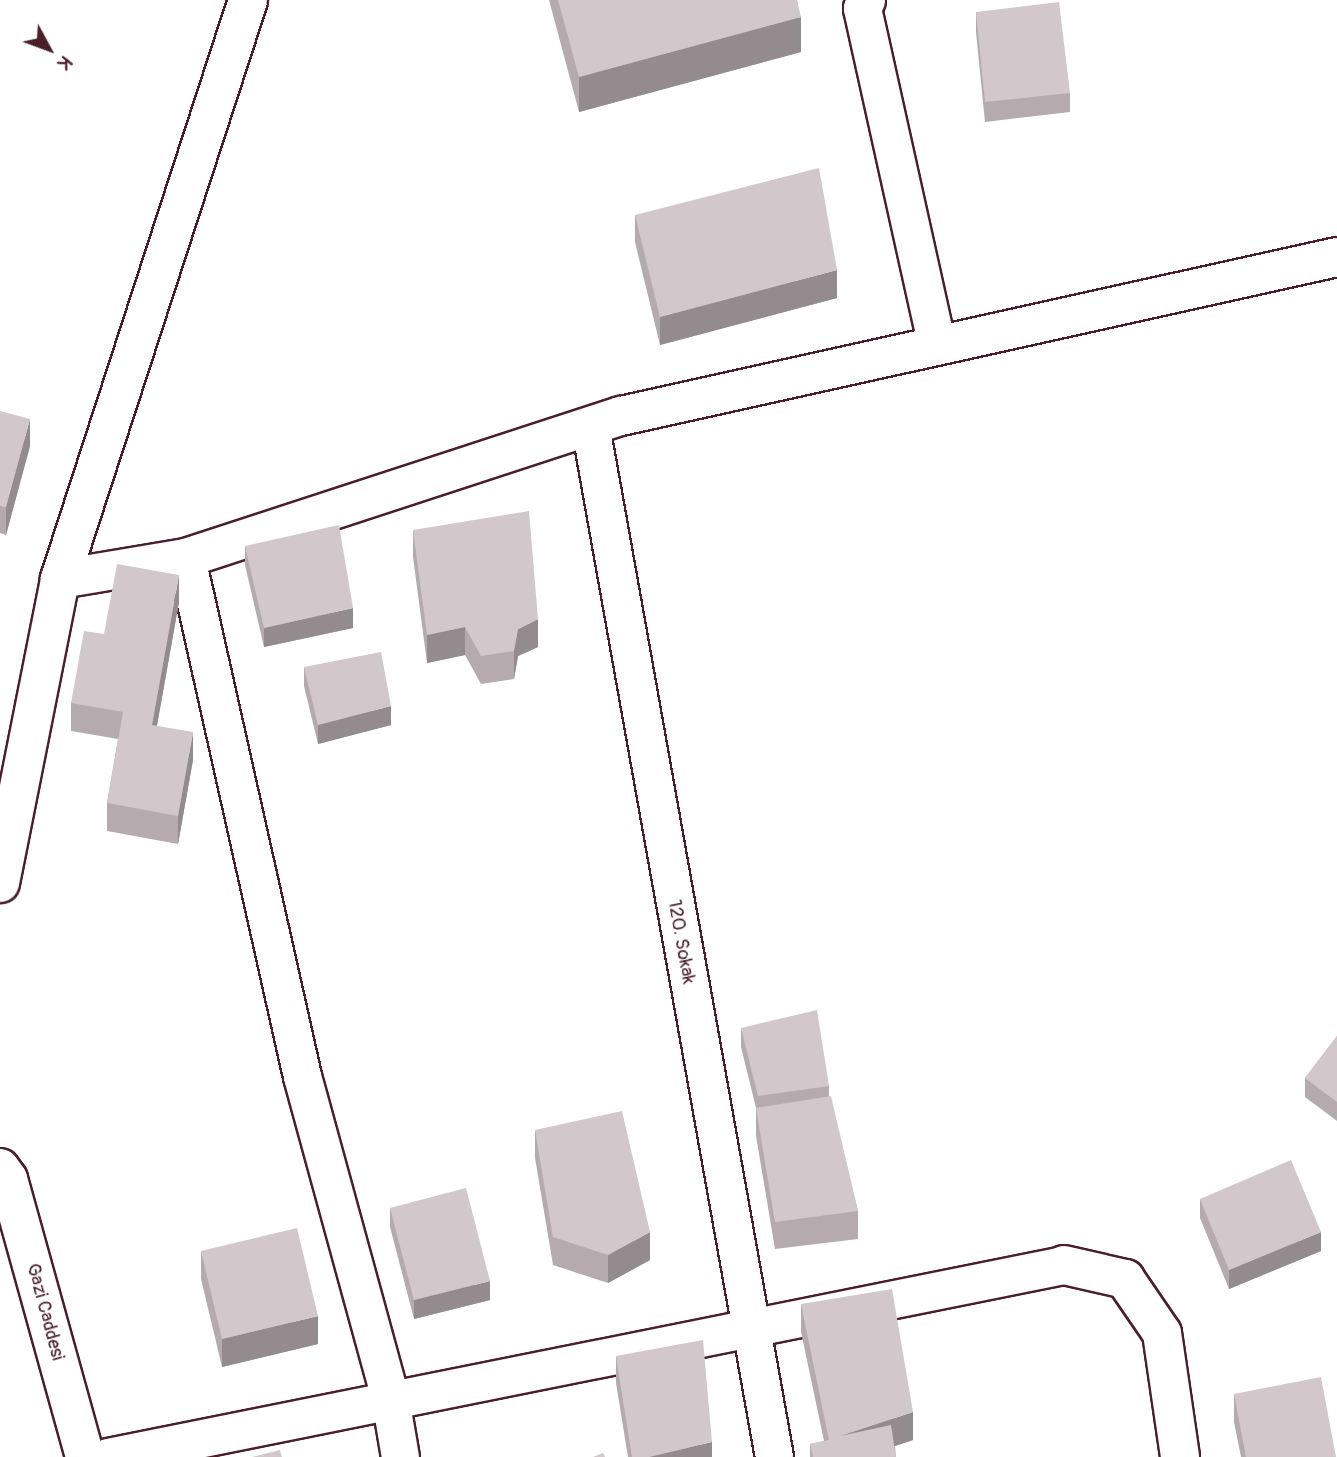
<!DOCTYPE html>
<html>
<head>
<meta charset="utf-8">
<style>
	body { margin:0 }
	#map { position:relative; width:1337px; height:1457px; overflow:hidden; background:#fff; font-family:Pangolin,sans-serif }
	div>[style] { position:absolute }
	.roads { filter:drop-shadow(2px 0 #4a1f2b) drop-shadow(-2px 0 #4a1f2b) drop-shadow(0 2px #4a1f2b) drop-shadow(0 -2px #4a1f2b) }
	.minor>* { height:37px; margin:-18.5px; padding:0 18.5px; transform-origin:18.5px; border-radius:18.5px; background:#fff }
	.tertiary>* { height:38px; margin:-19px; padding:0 19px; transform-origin:19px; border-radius:19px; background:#fff }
	.wall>* { inset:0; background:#b5abaf }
	.shaded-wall>* { inset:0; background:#938b8e }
	.building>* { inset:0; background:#d2c7cb }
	span { translate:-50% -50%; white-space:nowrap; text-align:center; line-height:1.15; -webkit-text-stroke:7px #fff; paint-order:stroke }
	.street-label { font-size:19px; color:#4a1f2b }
	.north { position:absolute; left:14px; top:14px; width:70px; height:70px; -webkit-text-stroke:5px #fff; paint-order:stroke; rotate:131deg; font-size:19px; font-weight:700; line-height:28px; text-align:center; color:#4a1f2b }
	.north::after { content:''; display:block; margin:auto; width:24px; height:32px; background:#4a1f2b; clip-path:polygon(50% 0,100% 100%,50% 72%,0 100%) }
</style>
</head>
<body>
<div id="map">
	<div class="roads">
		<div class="minor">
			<i style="left:866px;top:0;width:9px;rotate:117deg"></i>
			<i style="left:862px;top:8px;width:346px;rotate:77.5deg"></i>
			<i style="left:590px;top:426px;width:1047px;rotate:79.88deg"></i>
			<i style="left:186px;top:558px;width:531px;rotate:77.38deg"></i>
			<i style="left:302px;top:1076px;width:334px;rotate:74.7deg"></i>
			<i style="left:390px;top:1398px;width:60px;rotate:80.4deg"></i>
			<i style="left:108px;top:1457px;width:975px;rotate:-11.36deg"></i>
		</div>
		<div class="tertiary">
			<i style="left:60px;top:579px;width:609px;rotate:-72.01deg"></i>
			<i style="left:0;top:883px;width:310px;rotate:-78.8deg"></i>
			<i style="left:60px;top:579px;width:128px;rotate:-9.5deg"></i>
			<i style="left:186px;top:558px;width:458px;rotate:-18.1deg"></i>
			<i style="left:621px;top:416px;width:733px;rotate:-12.52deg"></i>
			<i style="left:0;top:1168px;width:14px;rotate:54deg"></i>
			<i style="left:8px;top:1179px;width:288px;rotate:74.5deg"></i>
			<i style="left:1064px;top:1265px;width:63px;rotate:12.9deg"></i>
			<i style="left:1125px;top:1279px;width:65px;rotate:55.6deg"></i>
			<i style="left:1162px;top:1333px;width:125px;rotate:81.7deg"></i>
		</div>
	</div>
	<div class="wall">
		<i style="clip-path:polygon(549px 0,797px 0,801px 52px,579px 112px)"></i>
		<i style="clip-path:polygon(976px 12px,1070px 93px,1070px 112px,985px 122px,976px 32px)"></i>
		<i style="clip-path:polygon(635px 215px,837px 298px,660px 345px,635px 242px)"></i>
		<i style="clip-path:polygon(0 411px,30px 446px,6px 535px,0 533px)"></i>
		<i style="clip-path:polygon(413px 530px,538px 647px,518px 656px,514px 679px,481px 684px,465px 655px,427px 663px,413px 557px)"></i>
		<i style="clip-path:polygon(245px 546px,353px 628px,264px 647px,245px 565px)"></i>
		<i style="clip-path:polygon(179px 602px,157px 726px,193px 760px,178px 844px,107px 831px,107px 803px,118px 739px,71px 731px,71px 703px,104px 634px)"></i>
		<i style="clip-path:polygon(304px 667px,391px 725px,318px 744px,304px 686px)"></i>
		<i style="clip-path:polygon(741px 1028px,829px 1086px,829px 1096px,858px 1211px,858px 1239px,775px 1249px,756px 1136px,756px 1108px,741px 1047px)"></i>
		<i style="clip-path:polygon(1337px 1036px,1337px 1121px,1305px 1097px,1305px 1078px)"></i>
		<i style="clip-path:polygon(535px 1130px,650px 1260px,608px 1283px,553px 1265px,535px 1158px)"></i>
		<i style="clip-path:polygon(1200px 1199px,1321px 1251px,1229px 1289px,1200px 1218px)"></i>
		<i style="clip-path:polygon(390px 1208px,490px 1300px,414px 1319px,390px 1227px)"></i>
		<i style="clip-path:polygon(201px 1251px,318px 1344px,222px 1367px,201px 1279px)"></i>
		<i style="clip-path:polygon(801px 1304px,913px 1440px,895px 1446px,896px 1457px,810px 1457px,810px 1444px,824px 1441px,801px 1332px)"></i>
		<i style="clip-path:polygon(616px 1356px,712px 1457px,628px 1457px,616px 1383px)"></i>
		<i style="clip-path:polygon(1234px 1394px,1336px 1457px,1241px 1457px,1234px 1422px)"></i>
	</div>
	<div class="shaded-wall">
		<i style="clip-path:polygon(801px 17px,801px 52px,579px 112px,579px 77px)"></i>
		<i style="clip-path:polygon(837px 270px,837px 298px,660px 345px,660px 317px)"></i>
		<i style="clip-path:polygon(30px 419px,30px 446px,6px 535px,6px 507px)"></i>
		<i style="clip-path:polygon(179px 575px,179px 602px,152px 753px,152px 725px)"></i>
		<i style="clip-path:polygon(353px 608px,353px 628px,264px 647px,264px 628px)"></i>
		<i style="clip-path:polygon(538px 619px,538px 647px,518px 656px,514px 679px,514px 651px,518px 629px)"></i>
		<i style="clip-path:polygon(465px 627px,465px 655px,427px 663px,427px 635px)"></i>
		<i style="clip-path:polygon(391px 706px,391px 725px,318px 744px,318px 725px)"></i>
		<i style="clip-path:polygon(193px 732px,193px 760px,178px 844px,178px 816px)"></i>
		<i style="clip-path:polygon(650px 1232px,650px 1260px,608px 1283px,608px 1255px)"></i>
		<i style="clip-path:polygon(1321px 1232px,1321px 1251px,1229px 1289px,1229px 1270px)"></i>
		<i style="clip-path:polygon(490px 1281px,490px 1300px,414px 1319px,414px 1300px)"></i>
		<i style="clip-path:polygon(318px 1316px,318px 1344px,222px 1367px,222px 1339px)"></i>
		<i style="clip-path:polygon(913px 1412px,913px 1440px,862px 1457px,840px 1436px)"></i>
		<i style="clip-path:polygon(712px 1442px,712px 1457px,649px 1457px)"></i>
	</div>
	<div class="building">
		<i style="clip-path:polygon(558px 0,797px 0,801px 17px,579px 77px)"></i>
		<i style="clip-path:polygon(1059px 2px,1070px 93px,985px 102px,976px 12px)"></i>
		<i style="clip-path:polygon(819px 168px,837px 270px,660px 317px,635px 215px)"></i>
		<i style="clip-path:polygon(0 411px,30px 419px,6px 507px,0 506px)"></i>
		<i style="clip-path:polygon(529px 511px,538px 619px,518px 629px,514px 651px,481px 656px,465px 627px,427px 635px,413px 530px)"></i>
		<i style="clip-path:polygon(339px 525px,353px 608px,264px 628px,245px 546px)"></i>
		<i style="clip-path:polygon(117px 564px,179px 575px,152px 725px,193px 732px,178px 816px,107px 803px,123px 712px,71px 703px,84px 631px,104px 634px)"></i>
		<i style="clip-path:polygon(381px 652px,391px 706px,318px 725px,304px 667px)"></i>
		<i style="clip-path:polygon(817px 1010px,829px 1086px,758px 1096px,741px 1028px)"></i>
		<i style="clip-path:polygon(1337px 1036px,1337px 1102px,1305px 1078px)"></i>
		<i style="clip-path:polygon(831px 1096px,858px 1211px,775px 1222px,756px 1108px)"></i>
		<i style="clip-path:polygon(622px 1111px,650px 1232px,608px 1255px,553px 1237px,535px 1130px)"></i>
		<i style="clip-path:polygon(1291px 1160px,1321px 1232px,1229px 1270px,1200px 1199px)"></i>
		<i style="clip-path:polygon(466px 1188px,490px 1281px,414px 1300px,390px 1208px)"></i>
		<i style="clip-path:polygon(297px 1228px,318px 1316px,222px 1339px,201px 1251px)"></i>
		<i style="clip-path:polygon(892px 1289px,913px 1412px,840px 1436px,891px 1425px,896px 1457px,813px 1457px,810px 1444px,829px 1440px,801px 1304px)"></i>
		<i style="clip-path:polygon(703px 1340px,712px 1442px,649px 1457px,632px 1457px,616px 1356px)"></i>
		<i style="clip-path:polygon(1321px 1377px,1336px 1457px,1246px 1457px,1234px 1394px)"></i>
		<i style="clip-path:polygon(280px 1450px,282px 1457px,252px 1457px)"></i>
		<i style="clip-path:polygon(603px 1453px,605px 1457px,593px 1457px)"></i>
	</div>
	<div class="street-label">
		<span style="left:681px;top:942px;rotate:80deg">120. Sokak</span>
		<span style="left:45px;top:1312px;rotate:75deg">Gazi Caddesi</span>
	</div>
	<div class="north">K</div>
</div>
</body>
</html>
